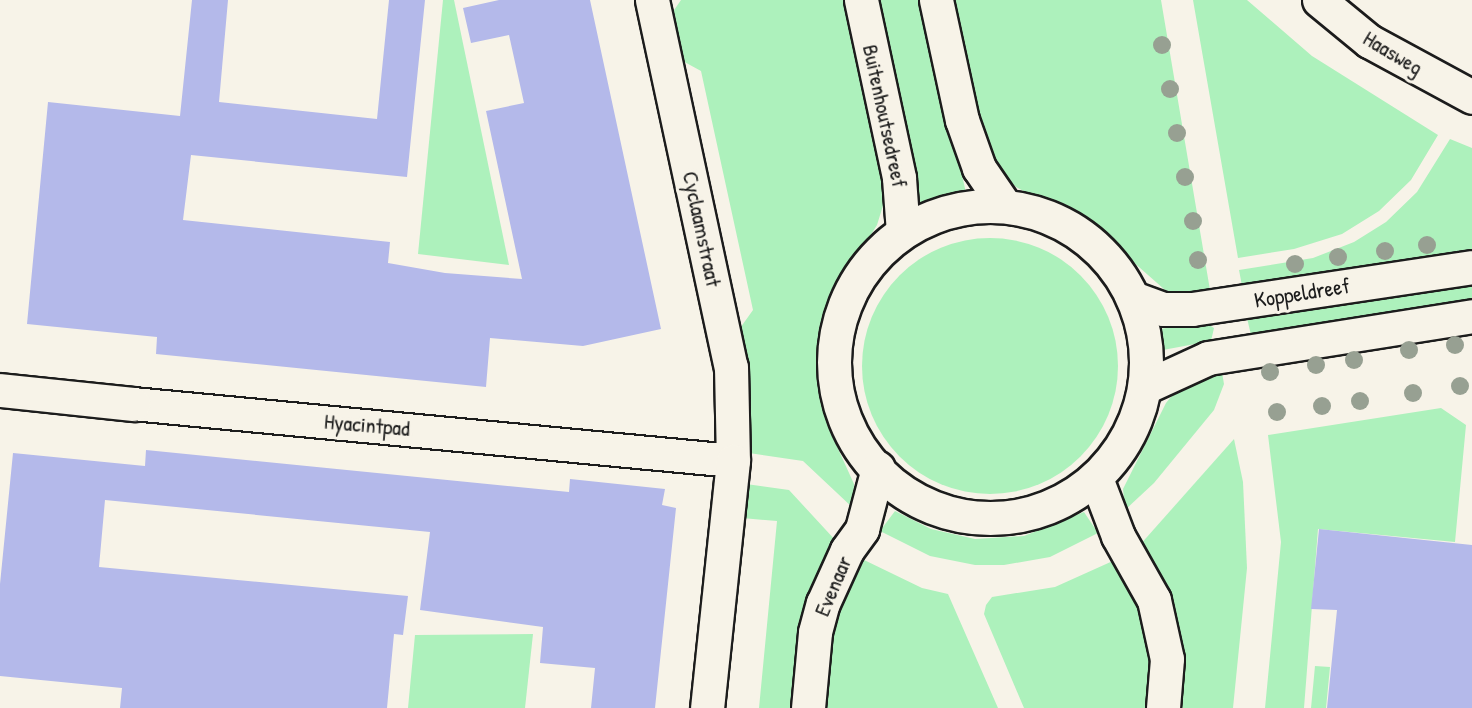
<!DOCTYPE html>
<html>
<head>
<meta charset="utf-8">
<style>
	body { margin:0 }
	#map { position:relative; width:1472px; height:708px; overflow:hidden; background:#f7f3e8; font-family:"Patrick Hand",sans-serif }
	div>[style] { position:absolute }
	.green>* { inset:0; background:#adf1bc }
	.round { border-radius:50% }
	.building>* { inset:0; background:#b4b9ea }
	.roads { filter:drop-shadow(2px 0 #1c1c1c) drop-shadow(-2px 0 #1c1c1c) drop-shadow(0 2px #1c1c1c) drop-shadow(0 -2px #1c1c1c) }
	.pedestrian>* { height:32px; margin:-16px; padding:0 16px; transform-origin:16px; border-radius:16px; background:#f7f3e8 }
	.minor>* { height:33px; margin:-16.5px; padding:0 16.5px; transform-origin:16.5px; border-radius:16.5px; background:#f7f3e8 }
	.secondary>* { height:33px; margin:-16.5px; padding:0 16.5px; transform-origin:16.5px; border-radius:16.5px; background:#f7f3e8 }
	.secondary>.ring { margin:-16.5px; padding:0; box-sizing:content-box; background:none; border:33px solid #f7f3e8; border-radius:50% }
	.trees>* { width:18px; height:18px; margin:-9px; border-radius:50%; background:#97a092 }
	span { translate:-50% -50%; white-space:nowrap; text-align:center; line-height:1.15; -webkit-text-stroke:6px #f7f3e8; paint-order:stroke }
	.street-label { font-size:22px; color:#1c1c1c }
</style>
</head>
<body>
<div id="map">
	<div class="green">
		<i style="clip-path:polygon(443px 0,454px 0,509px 265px,418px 254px)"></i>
		<i style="clip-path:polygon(681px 0,847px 0,886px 181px,885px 199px,877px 225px,831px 298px,818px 343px,821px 400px,830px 431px,854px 484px,853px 508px,803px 461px,749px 453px,751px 415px,738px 331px,753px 310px,701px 71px,679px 59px,670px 16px)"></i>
		<i style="clip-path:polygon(871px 0,923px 0,966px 193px,915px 207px)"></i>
		<i style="clip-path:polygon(947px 0,1161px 0,1211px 296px,1186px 297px,1165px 290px,1097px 230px,1016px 187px,984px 158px)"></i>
		<i style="clip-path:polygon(1193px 0,1247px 0,1312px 56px,1438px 135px,1411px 180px,1379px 211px,1342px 234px,1294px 249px,1238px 258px)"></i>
		<i style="clip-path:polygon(1450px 139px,1472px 148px,1472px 255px,1243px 291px,1239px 270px,1313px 258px,1354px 242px,1386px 222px,1417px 192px)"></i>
		<i class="round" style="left:862px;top:238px;width:256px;height:256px"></i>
		<i style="clip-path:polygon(1472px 280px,1472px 303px,1251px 335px,1247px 318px)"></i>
		<i style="clip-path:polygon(1204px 322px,1214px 328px,1211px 341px,1163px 350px,1160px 329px)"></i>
		<i style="clip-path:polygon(1221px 367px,1224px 384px,1214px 410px,1154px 483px,1125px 510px,1123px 489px,1166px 403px,1179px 387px)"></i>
		<i style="clip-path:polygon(1441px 408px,1466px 425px,1455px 542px,1318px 529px,1304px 708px,1265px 708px,1281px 542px,1268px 435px)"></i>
		<i style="clip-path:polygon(1234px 439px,1243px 482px,1247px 568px,1233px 708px,1178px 708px,1139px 546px)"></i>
		<i style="clip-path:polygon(746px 484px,789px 490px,837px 542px,796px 708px,759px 708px,777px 521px,742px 518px)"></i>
		<i style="clip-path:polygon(895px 511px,931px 529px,975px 539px,1024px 536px,1084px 512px,1098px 533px,1050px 557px,1004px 565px,975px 565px,930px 556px,880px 531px)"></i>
		<i style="clip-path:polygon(860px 558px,922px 588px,948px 594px,998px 708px,820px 708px,830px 627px)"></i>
		<i style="clip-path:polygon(1115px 560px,1135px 589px,1155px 639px,1153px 708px,1024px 708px,984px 614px,986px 605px,992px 597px,1055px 587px)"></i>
		<i style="clip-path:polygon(533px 634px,525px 708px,408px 708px,415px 635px)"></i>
		<i style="clip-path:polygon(1315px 666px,1330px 667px,1326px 708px,1311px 708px)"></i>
	</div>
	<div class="building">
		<i style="clip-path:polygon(192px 0,228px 0,219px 102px,377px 119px,389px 0,425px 0,407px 177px,191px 155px,183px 220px,390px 242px,388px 263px,445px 273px,522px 279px,486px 111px,524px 103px,509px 35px,471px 43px,463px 8px,499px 0,590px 0,661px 329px,583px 346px,490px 338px,486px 387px,156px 354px,157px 337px,27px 324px,48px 102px,180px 116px)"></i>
		<i style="clip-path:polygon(146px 450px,569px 492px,570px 479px,665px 489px,662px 505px,676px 508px,655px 708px,591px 708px,595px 668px,540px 663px,543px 627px,420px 610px,430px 532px,105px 500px,99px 567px,408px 596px,403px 635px,394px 634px,387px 708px,120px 708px,122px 688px,0 676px,0 584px,13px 453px,145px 466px)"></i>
		<i style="clip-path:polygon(1319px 529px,1472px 545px,1472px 708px,1327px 708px,1337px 610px,1311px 609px)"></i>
	</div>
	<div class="roads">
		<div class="pedestrian">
			<i style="left:133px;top:404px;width:603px;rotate:5.43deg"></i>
		</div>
		<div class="minor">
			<i style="left:652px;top:0;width:375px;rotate:77.9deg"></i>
			<i style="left:731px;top:367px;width:94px;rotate:88.8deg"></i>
			<i style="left:733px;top:461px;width:248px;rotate:96deg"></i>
			<i style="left:1319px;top:0;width:65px;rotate:39.4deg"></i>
			<i style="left:1369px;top:41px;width:117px;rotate:28.5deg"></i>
			<i style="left:0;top:390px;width:134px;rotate:6deg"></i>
		</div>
		<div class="secondary">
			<i style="left:861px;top:0;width:182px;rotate:77.9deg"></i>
			<i style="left:899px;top:178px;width:54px;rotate:85.8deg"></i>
			<i style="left:936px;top:0;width:123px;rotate:77.8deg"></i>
			<i style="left:962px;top:120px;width:51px;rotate:70.5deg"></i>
			<i style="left:979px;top:168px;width:46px;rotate:55.6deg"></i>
			<i class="ring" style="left:834px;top:206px;width:279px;height:279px"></i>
			<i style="left:1133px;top:298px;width:32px;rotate:20deg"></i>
			<i style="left:1163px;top:309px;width:29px"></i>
			<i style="left:1192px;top:309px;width:283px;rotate:-8.5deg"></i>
			<i style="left:1145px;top:387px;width:69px;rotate:-24.7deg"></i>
			<i style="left:1208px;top:358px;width:267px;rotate:-9deg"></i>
			<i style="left:1096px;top:478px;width:62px;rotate:69.2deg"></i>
			<i style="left:1118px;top:536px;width:73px;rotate:60.6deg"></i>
			<i style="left:1154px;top:600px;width:60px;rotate:77.6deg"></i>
			<i style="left:1167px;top:659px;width:49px;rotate:94.7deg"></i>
			<i style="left:808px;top:708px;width:76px;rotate:-84.7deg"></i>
			<i style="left:815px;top:632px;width:30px;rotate:-75deg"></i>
			<i style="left:823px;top:603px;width:58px;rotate:-65.6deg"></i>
			<i style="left:847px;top:550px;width:26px;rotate:-54deg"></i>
			<i style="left:862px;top:529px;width:63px;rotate:-75.3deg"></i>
		</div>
	</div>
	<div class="trees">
		<i style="left:1162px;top:45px"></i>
		<i style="left:1170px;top:89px"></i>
		<i style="left:1177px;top:133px"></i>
		<i style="left:1185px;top:177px"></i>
		<i style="left:1193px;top:221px"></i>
		<i style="left:1427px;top:245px"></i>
		<i style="left:1385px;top:251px"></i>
		<i style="left:1338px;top:257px"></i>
		<i style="left:1198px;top:260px"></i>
		<i style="left:1295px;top:264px"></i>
		<i style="left:1455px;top:345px"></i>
		<i style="left:1409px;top:350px"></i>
		<i style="left:1354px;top:360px"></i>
		<i style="left:1316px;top:365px"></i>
		<i style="left:1270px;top:372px"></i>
		<i style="left:1460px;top:386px"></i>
		<i style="left:1413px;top:393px"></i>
		<i style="left:1360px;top:401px"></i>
		<i style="left:1322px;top:406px"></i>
		<i style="left:1277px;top:412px"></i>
	</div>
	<div class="street-label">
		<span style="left:1393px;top:53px;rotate:31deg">Haasweg</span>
		<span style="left:885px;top:116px;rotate:78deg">Buitenhoutsedreef</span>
		<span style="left:702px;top:229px;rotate:78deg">Cyclaamstraat</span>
		<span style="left:1302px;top:293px;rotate:-9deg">Koppeldreef</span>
		<span style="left:367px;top:425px;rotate:5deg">Hyacintpad</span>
		<span style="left:833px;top:586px;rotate:-67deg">Evenaar</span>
	</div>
</div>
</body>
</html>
